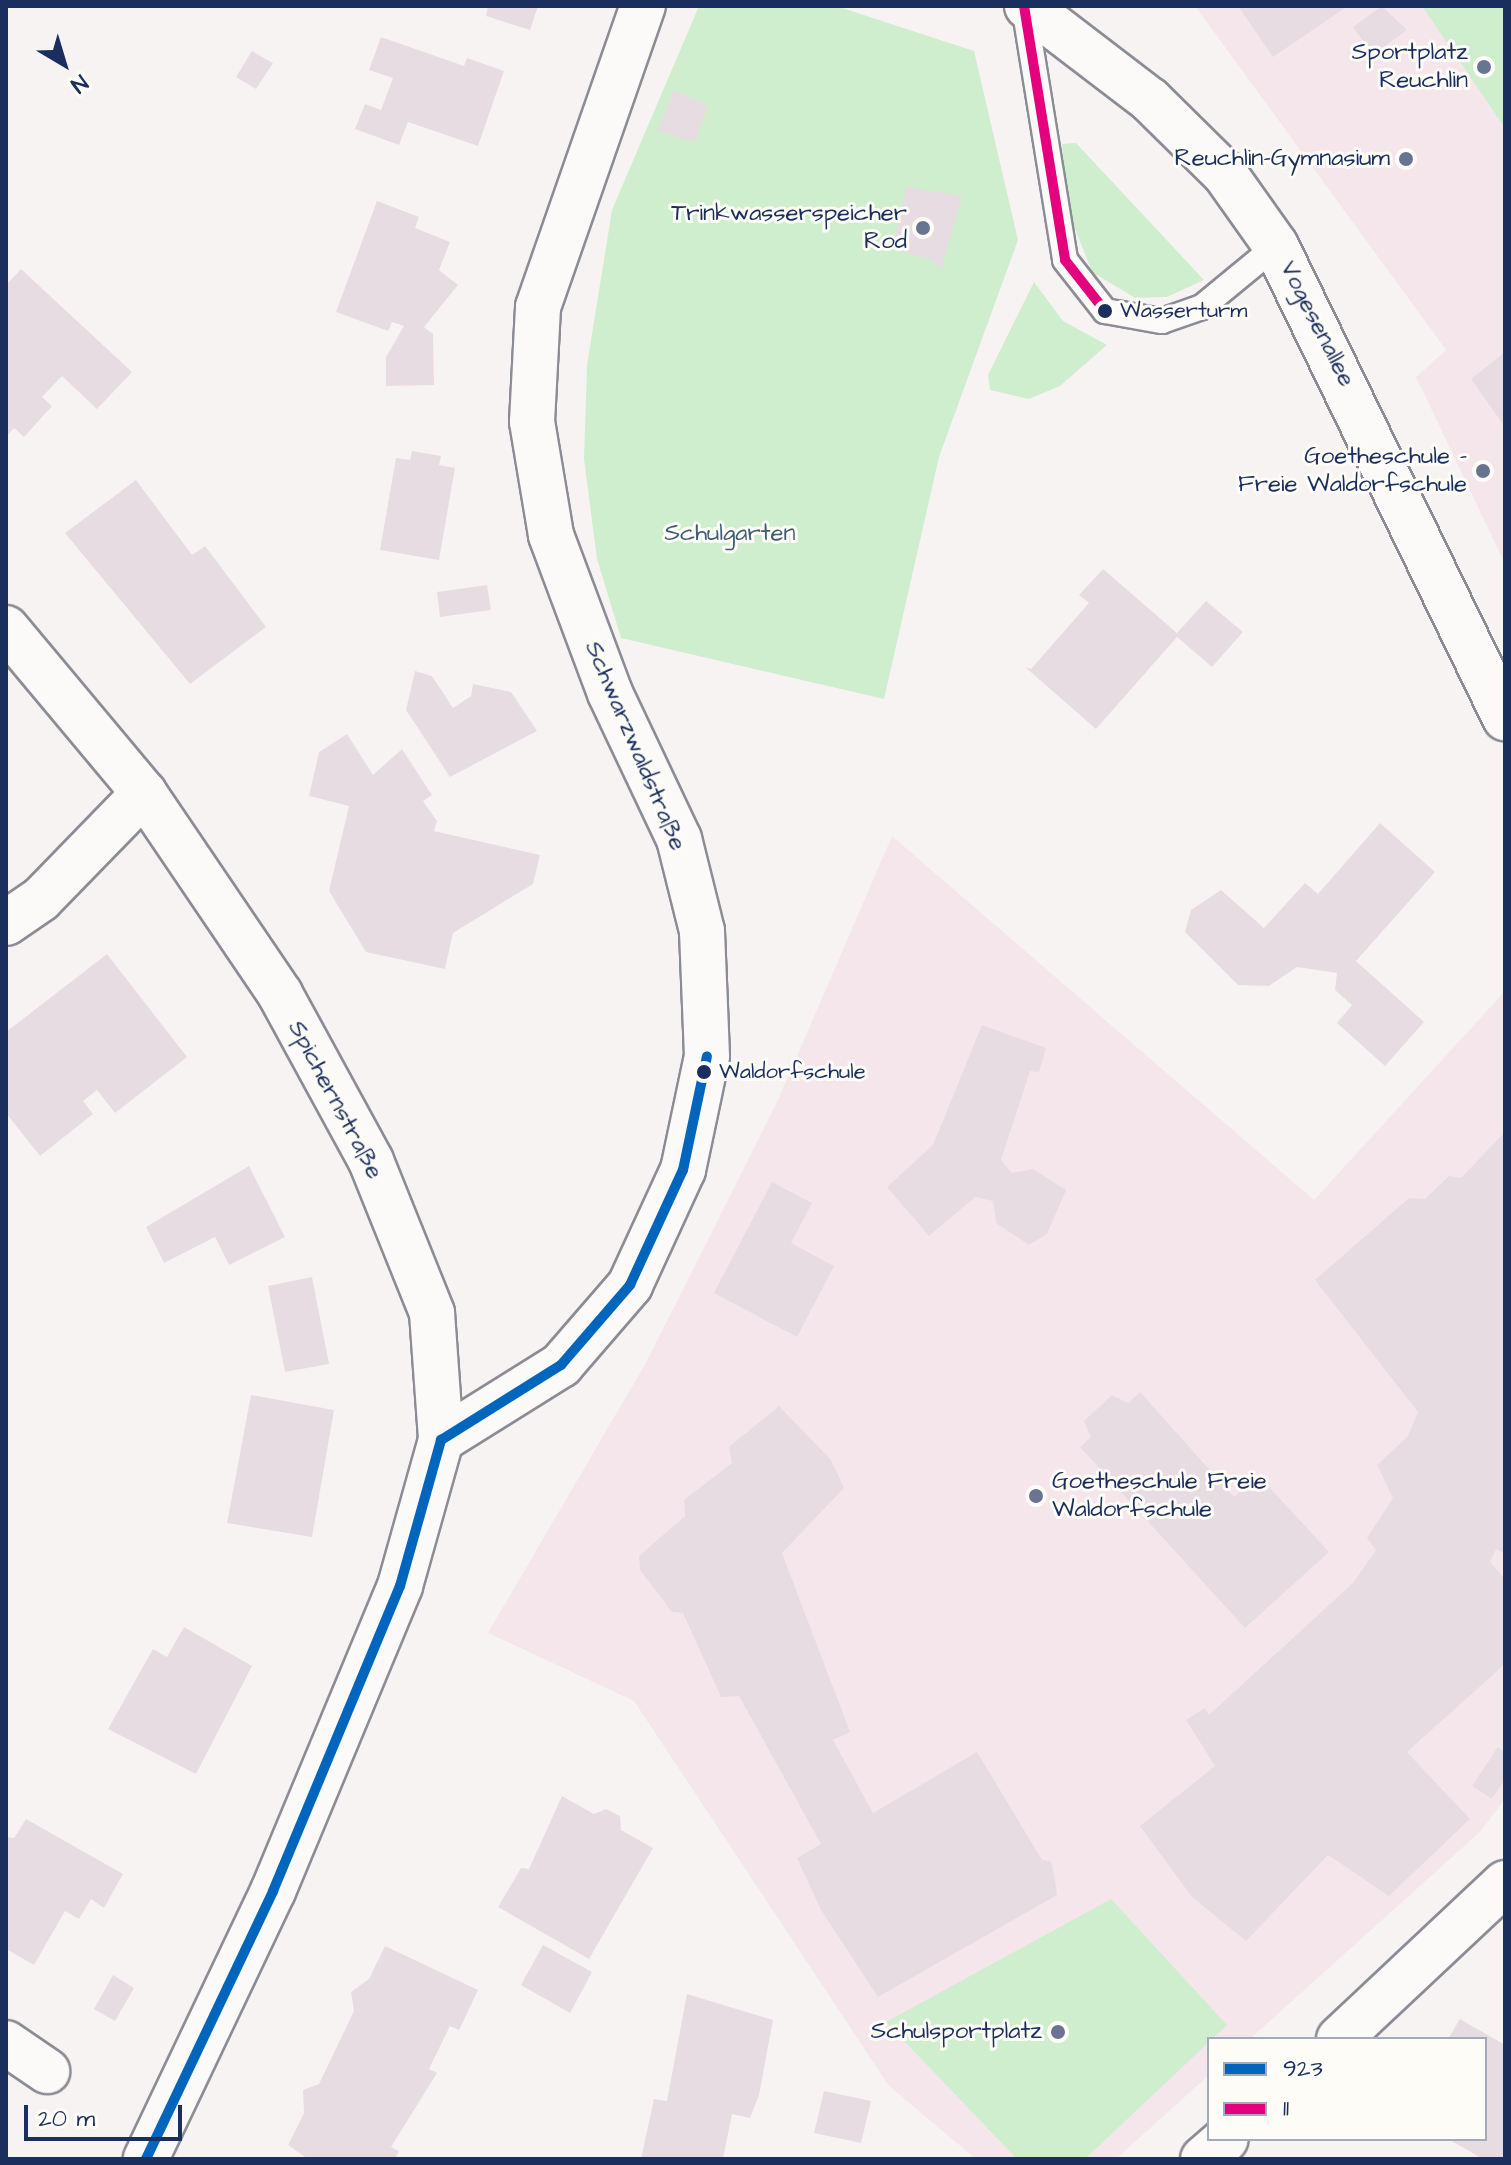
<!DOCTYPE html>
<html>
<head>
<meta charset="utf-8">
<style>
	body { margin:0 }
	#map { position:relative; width:1511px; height:2165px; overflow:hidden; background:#f8f3f3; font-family:"Architects Daughter",sans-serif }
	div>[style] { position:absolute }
	.built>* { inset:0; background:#f5e6ec }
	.green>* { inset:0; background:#cfeece }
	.building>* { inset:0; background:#e8dce3 }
	.roads { filter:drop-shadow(2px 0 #8b8c95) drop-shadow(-2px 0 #8b8c95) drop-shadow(0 2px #8b8c95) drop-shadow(0 -2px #8b8c95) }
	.service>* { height:24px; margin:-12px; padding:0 12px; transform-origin:12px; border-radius:12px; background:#fbfaf8 }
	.minor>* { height:44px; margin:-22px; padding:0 22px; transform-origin:22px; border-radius:22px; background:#fbfaf8 }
	.bus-1>* { height:10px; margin:-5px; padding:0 5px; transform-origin:5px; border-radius:5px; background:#0065bd }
	.bus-2>* { height:10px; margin:-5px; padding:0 5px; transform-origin:5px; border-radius:5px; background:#e5007d }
	.dots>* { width:22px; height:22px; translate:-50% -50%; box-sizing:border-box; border:4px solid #fdfcf7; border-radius:50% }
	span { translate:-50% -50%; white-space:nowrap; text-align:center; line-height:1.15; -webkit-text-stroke:6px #fdfcf7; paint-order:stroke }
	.bus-label { font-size:22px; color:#1b2f5e }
	.left { translate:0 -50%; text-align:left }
	.poi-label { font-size:24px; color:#1b2f5e }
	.right { translate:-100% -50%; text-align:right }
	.street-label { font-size:24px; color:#1b2f5e }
	.park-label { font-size:24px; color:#405e72 }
	.frame { position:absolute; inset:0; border:8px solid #1b2f5e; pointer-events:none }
	.legend { position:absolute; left:1207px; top:2037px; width:280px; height:104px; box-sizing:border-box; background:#fdfcf7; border:2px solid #a3aaba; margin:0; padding:10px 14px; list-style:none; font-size:24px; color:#1b2f5e }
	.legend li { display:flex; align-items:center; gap:16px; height:40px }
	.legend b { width:40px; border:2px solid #a3aaba }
	.north { position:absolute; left:24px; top:24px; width:80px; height:80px; -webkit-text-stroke:6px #fdfcf7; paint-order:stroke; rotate:142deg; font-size:22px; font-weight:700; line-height:32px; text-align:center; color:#1b2f5e }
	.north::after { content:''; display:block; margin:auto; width:28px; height:36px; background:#1b2f5e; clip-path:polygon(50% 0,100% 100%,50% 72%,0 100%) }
	.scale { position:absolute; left:24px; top:2105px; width:158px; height:36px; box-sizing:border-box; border:4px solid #1b2f5e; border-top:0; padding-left:10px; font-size:24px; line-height:28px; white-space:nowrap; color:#1b2f5e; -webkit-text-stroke:6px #fdfcf7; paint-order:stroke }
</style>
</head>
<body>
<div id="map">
	<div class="built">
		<i style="clip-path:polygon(1195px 6px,1505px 6px,1505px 564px,1416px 377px,1446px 350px)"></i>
		<i style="clip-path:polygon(892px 836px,1314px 1200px,1505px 991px,1505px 1799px,1480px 1832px,1250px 2039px,1209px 2039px,1209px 2075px,1116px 2159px,976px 2159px,889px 2086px,634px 1701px,488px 1633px,648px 1359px,778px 1100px)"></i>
	</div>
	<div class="green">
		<i style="clip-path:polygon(699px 6px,836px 6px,974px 51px,1018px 240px,939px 457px,884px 699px,621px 638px,597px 559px,584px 459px,587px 365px,612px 210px)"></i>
		<i style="clip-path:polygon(1422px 6px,1505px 6px,1505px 128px)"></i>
		<i style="clip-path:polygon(1076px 143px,1204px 280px,1167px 297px,1135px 298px,1092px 272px,1068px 211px,1062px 144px)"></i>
		<i style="clip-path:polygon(1034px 282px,1063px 321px,1107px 345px,1060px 386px,1029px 399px,990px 390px,988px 375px)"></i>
		<i style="clip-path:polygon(1111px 1899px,1227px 2025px,1085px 2159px,1017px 2159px,886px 2022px)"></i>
	</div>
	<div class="building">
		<i style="clip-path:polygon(488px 6px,538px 6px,530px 30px,486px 16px)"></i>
		<i style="clip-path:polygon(1238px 6px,1348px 6px,1273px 57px)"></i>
		<i style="clip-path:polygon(1382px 6px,1407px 30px,1373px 55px,1353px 27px)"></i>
		<i style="clip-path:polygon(381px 37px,464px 66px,467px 58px,504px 71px,478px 146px,408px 122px,399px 145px,355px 129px,365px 104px,381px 110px,393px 78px,369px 70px)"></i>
		<i style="clip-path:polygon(252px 51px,273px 63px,256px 89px,236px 77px)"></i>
		<i style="clip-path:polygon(674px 90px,708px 106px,695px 142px,657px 131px)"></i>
		<i style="clip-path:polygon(907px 187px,962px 196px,941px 270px,931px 259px,892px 249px)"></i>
		<i style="clip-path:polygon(377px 201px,419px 217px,415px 228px,450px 242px,439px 270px,458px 285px,424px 327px,433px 334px,434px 385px,386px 386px,386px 357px,404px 326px,392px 322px,388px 331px,336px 312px)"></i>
		<i style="clip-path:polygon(21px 269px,132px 372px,97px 409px,62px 376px,42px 397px,52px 406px,24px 437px,14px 428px,6px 437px,6px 285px)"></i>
		<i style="clip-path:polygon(1505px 352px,1505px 427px,1471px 379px)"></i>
		<i style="clip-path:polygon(412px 451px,441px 456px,439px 465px,455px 468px,439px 560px,380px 550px,396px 458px,410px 460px)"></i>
		<i style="clip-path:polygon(136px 480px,192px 555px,205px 546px,266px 627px,190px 684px,65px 533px)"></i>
		<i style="clip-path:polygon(1103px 569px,1177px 633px,1206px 601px,1243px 632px,1212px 667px,1177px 637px,1096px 729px,1025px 667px,1031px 669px,1089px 603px,1079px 595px)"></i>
		<i style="clip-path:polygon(487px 585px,491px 610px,440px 617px,437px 592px)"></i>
		<i style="clip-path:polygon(415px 671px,432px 676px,453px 708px,471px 696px,473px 684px,511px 692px,537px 731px,450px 777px,406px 710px)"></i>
		<i style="clip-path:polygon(347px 734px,373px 775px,402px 749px,432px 795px,423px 801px,437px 821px,434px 831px,540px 855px,533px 884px,453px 933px,445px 969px,366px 952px,329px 891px,349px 806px,309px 796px,319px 752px)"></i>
		<i style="clip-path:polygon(1380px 823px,1435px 872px,1356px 961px,1424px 1022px,1385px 1066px,1337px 1023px,1352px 1005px,1335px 990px,1337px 973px,1297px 967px,1269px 986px,1238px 985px,1185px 932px,1191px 910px,1221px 890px,1264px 928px,1305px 883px,1318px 894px)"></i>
		<i style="clip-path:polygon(107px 954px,187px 1057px,115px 1113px,97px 1090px,83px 1101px,93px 1114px,40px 1156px,6px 1113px,6px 1032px)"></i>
		<i style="clip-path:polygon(982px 1025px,1046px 1048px,1039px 1072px,1030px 1071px,1001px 1160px,1012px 1173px,1033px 1169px,1066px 1190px,1047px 1234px,1029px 1245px,996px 1223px,993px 1201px,975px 1197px,929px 1236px,887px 1187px,933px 1145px)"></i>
		<i style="clip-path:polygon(1505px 1132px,1505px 1553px,1496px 1549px,1490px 1562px,1505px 1579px,1505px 1664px,1407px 1752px,1470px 1819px,1389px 1896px,1328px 1855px,1246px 1941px,1192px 1897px,1140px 1826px,1215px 1766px,1186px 1720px,1205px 1708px,1209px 1715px,1353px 1583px,1376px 1550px,1367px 1538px,1393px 1498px,1377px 1465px,1408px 1436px,1418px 1412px,1315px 1280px,1409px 1198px,1425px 1199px,1449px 1176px,1461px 1178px)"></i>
		<i style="clip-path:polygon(249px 1166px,285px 1237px,229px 1265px,215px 1237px,164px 1263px,146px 1227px)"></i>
		<i style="clip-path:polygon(772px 1182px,812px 1203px,791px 1243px,834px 1266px,797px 1337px,714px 1293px)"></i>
		<i style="clip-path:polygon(312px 1277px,329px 1364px,285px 1372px,268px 1286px)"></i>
		<i style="clip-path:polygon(1140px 1392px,1234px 1497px,1259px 1476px,1329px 1552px,1245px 1628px,1080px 1447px,1091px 1437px,1084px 1421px,1112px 1395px,1128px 1403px)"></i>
		<i style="clip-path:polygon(251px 1395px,334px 1410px,312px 1537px,227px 1523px)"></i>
		<i style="clip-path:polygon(779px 1406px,831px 1460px,844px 1488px,782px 1553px,850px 1732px,833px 1740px,873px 1813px,977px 1752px,1042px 1860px,1051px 1861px,1055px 1880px,1057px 1895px,878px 1997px,821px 1910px,797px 1858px,821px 1844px,739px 1696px,721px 1697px,683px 1613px,672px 1612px,640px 1570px,639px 1556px,685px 1516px,684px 1500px,732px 1463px,729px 1447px)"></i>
		<i style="clip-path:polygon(184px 1627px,252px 1666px,196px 1774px,108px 1729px,153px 1649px,167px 1657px)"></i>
		<i style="clip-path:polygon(1498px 1747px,1505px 1752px,1505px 1779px,1492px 1799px,1472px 1786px)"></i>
		<i style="clip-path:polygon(562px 1796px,594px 1814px,606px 1809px,620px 1816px,621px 1830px,653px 1848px,589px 1959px,498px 1907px,521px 1868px,529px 1869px)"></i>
		<i style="clip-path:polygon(26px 1819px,123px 1874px,104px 1908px,91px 1899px,79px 1919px,65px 1911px,34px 1965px,6px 1949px,6px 1837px,14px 1838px)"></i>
		<i style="clip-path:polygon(543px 1945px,592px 1972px,570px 2013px,521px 1985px)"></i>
		<i style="clip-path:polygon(385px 1946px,478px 1990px,459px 2030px,450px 2026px,429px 2069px,437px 2073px,391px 2147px,399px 2151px,395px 2159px,308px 2159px,288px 2145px,304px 2113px,303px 2090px,319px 2084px,354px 2011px,351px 1992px,369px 1979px)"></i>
		<i style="clip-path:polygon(113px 1975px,134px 1988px,115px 2021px,94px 2009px)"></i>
		<i style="clip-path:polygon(687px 1994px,773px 2020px,759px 2095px,750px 2118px,732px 2114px,723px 2159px,641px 2159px,654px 2099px,667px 2101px)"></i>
		<i style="clip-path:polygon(1460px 2019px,1505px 2045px,1505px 2159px,1483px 2159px,1448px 2139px,1485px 2139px,1485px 2039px,1448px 2039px)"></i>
		<i style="clip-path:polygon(824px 2091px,871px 2101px,861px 2143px,814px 2133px)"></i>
	</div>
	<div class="roads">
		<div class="service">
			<i style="left:1024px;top:6px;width:257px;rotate:80.8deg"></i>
			<i style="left:1065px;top:260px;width:65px;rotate:51.9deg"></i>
			<i style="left:1105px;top:311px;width:58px;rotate:10deg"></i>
			<i style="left:1162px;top:321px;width:42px;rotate:-19.3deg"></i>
			<i style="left:1202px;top:307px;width:96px;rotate:-39.5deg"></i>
		</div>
		<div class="minor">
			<i style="left:1027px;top:6px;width:155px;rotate:37.4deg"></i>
			<i style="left:1150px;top:100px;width:105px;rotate:44.6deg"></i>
			<i style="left:1225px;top:174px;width:88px;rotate:54.7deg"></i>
			<i style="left:1276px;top:246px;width:525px;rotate:64.12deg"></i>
			<i style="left:6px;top:628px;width:215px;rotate:50.1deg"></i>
			<i style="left:144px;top:793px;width:243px;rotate:55.9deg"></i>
			<i style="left:280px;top:994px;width:190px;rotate:61.4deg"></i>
			<i style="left:371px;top:1161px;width:164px;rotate:68.1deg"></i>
			<i style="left:432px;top:1313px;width:127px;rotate:85.9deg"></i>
			<i style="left:441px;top:1440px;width:152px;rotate:105.7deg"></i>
			<i style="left:400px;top:1586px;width:330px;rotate:112.6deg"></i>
			<i style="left:273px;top:1891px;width:297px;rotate:115.4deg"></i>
			<i style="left:6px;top:923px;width:42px;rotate:-34.4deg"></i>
			<i style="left:41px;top:899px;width:148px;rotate:-45.8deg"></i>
			<i style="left:441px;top:1440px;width:142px;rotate:-32deg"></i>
			<i style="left:561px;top:1365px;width:106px;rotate:-49.2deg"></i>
			<i style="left:630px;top:1285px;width:127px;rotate:-65.3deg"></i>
			<i style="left:683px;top:1170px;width:116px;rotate:-78.1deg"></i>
			<i style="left:707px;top:1056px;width:125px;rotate:-92.3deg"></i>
			<i style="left:702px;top:931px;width:95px;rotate:-104deg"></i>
			<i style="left:679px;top:839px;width:161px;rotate:-115.3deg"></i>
			<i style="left:610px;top:693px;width:169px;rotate:-110.5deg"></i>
			<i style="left:551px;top:535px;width:115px;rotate:-99.5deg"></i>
			<i style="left:532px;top:422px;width:115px;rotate:-87deg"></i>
			<i style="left:538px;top:307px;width:319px;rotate:-70.8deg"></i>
			<i style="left:1339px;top:2039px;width:228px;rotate:-43.2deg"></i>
			<i style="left:6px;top:2043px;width:50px;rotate:34.3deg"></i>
			<i style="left:1203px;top:2159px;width:30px;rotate:-41deg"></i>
		</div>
	</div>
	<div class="bus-1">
		<i style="left:146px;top:2159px;width:297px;rotate:-64.6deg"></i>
		<i style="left:273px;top:1891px;width:330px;rotate:-67.4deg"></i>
		<i style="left:400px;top:1586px;width:152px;rotate:-74.3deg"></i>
		<i style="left:441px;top:1440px;width:142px;rotate:-32deg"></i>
		<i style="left:561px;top:1365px;width:106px;rotate:-49.2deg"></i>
		<i style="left:630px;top:1285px;width:127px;rotate:-65.3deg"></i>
		<i style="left:683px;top:1170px;width:116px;rotate:-78.1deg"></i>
	</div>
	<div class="bus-2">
		<i style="left:1024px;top:6px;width:257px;rotate:80.8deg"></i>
		<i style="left:1065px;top:260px;width:65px;rotate:51.9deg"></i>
	</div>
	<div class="dots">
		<i style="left:1484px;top:67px;background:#687492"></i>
		<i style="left:1406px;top:159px;background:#687492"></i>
		<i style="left:923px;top:228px;background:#687492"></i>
		<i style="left:1105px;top:311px;background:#1b2f5e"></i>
		<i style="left:1483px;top:471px;background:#687492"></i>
		<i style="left:704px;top:1072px;background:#1b2f5e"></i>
		<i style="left:1036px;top:1496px;background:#687492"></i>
		<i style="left:1058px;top:2032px;background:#687492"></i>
	</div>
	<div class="bus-label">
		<span class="left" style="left:1120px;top:311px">Wasserturm</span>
		<span class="left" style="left:719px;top:1072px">Waldorfschule</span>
	</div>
	<div class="poi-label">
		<span class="right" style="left:1468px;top:67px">Sportplatz<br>Reuchlin</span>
		<span class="right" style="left:1390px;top:159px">Reuchlin-Gymnasium</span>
		<span class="right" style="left:907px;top:228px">Trinkwasserspeicher<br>Rod</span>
		<span class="right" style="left:1467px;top:471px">Goetheschule -<br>Freie Waldorfschule</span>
		<span class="left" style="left:1052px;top:1496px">Goetheschule Freie<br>Waldorfschule</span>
		<span class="right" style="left:1042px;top:2032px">Schulsportplatz</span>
	</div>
	<div class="street-label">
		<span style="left:1317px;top:324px;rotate:63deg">Vogesenallee</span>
		<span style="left:635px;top:746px;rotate:67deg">Schwarzwaldstraße</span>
		<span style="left:335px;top:1100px;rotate:62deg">Spichernstraße</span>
	</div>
	<div class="park-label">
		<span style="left:730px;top:534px">Schulgarten</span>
	</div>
	<div class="frame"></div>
	<ul class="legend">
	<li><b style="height:10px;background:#0065bd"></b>923</li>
	<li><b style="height:10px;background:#e5007d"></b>11</li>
	</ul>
	<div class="north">N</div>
	<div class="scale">20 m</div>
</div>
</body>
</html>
